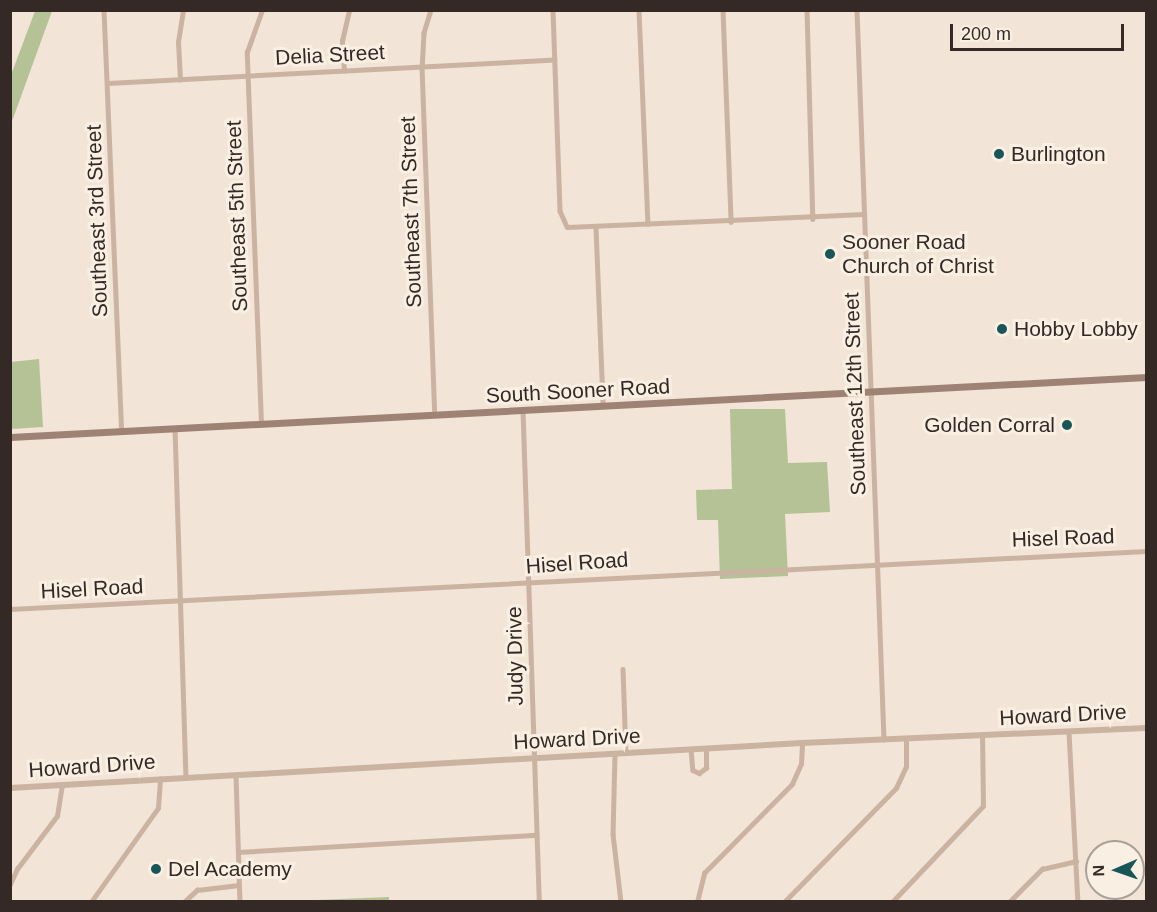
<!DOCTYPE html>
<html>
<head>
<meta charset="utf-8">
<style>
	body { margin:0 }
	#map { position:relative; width:1157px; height:912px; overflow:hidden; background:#f2e4d6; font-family:Helvetica,sans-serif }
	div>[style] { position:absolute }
	.green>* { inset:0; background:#b4c296 }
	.minor>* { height:4.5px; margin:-2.25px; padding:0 2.25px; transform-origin:2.25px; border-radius:2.25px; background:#cbb3a2 }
	.tertiary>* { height:6px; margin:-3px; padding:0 3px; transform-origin:3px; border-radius:3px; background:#cbb3a2 }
	.secondary>* { height:7px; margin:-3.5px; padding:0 3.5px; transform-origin:3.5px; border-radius:3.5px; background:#9e8274 }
	.dots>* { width:16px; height:16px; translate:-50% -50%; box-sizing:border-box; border:3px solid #faefe3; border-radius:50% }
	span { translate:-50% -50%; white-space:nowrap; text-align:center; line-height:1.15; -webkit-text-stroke:6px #faefe3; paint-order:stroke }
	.street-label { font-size:21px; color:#352925 }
	.poi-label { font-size:21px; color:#352925 }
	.left { translate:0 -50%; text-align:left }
	.right { translate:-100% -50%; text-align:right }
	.frame { position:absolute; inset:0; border:12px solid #352925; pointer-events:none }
	.north { position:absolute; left:1085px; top:840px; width:60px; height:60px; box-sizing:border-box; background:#faefe3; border:2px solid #aba097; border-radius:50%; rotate:268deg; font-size:16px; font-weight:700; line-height:24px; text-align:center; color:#352925 }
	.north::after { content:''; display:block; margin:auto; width:21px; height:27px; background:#195658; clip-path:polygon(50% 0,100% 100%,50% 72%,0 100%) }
	.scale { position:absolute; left:950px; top:24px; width:174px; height:27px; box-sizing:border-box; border:3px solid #352925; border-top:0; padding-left:8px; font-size:18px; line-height:21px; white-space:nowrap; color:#352925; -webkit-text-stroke:4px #faefe3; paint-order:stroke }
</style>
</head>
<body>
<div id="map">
	<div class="green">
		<i style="clip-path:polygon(35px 11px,52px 11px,11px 124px,11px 75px)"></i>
		<i style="clip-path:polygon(39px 359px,43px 427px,11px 429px,11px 362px)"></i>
		<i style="clip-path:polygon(730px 409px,785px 409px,788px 463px,827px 462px,830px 512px,785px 514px,788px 576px,720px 579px,718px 520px,697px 520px,696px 490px,732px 489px)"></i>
		<i style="clip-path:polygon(389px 897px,389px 902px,293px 901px)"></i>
	</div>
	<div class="minor">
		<i style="left:104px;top:10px;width:421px;rotate:87.6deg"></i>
		<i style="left:431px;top:10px;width:24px;rotate:107deg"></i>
		<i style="left:424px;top:33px;width:34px;rotate:93deg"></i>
		<i style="left:422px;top:67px;width:347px;rotate:87.9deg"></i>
		<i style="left:553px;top:10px;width:201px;rotate:88deg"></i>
		<i style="left:560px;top:211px;width:17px;rotate:66deg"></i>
		<i style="left:567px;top:227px;width:297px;rotate:-2.5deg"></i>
		<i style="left:639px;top:10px;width:214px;rotate:87.6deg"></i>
		<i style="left:723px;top:10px;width:212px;rotate:87.8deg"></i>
		<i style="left:807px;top:10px;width:209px;rotate:88.4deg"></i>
		<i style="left:857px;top:10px;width:730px;rotate:87.88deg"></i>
		<i style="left:344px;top:71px;width:30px;rotate:-94deg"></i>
		<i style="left:342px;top:41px;width:32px;rotate:-77deg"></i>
		<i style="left:180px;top:80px;width:38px;rotate:-93deg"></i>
		<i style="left:178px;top:42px;width:32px;rotate:-81deg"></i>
		<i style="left:108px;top:83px;width:447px;rotate:-3deg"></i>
		<i style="left:596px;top:228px;width:178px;rotate:87.7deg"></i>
		<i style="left:523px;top:410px;width:492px;rotate:88.1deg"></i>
		<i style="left:261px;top:424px;width:372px;rotate:-92.2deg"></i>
		<i style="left:247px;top:52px;width:45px;rotate:-70.3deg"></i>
		<i style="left:175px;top:428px;width:348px;rotate:88.2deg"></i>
		<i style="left:10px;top:609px;width:1137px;rotate:-2.92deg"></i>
		<i style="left:623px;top:669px;width:84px;rotate:88deg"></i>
		<i style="left:1069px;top:732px;width:170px;rotate:87deg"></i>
		<i style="left:691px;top:749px;width:21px;rotate:85deg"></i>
		<i style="left:693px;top:770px;width:7px;rotate:27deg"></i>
		<i style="left:699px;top:773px;width:9px;rotate:-36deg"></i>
		<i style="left:706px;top:768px;width:19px;rotate:-90deg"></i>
		<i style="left:615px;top:754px;width:80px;rotate:91.4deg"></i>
		<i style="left:613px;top:834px;width:68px;rotate:83.3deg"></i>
		<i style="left:236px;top:775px;width:127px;rotate:88.2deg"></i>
		<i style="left:238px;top:852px;width:299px;rotate:-3.3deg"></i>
		<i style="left:10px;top:884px;width:17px;rotate:-65deg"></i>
		<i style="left:17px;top:869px;width:66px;rotate:-53deg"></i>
		<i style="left:57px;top:816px;width:31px;rotate:-81deg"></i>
		<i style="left:91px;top:902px;width:115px;rotate:-54.5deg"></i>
		<i style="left:158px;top:808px;width:29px;rotate:-86deg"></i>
		<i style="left:184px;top:902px;width:18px;rotate:-43deg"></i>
		<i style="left:197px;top:890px;width:42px;rotate:-6.8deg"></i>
		<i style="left:697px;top:902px;width:30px;rotate:-76deg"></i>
		<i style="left:704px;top:873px;width:125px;rotate:-45.3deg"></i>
		<i style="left:792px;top:784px;width:22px;rotate:-66deg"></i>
		<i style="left:801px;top:764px;width:21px;rotate:-87deg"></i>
		<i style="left:784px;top:902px;width:160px;rotate:-45.5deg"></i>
		<i style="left:896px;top:788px;width:23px;rotate:-65deg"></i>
		<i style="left:906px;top:767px;width:28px;rotate:-90deg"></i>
		<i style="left:892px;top:902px;width:132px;rotate:-46.5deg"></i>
		<i style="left:983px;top:806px;width:71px;rotate:-90.8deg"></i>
		<i style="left:1009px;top:902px;width:47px;rotate:-45deg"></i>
		<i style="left:1042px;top:869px;width:35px;rotate:-13deg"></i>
	</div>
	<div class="tertiary">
		<i style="left:10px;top:788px;width:793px;rotate:-3.25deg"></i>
		<i style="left:802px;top:743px;width:344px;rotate:-2.5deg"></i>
	</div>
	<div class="secondary">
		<i style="left:10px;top:437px;width:1138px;rotate:-3.02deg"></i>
	</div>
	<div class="dots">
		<i style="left:999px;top:154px;background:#195658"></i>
		<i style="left:830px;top:254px;background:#195658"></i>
		<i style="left:1002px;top:329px;background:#195658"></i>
		<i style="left:1067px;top:425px;background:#195658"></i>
		<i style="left:156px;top:869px;background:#195658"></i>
	</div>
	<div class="street-label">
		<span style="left:330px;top:55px;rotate:-3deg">Delia Street</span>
		<span style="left:411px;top:212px;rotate:-92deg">Southeast 7th Street</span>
		<span style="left:237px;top:216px;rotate:-92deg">Southeast 5th Street</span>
		<span style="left:97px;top:221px;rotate:-92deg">Southeast 3rd Street</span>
		<span style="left:578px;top:391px;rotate:-3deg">South Sooner Road</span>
		<span style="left:855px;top:394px;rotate:-92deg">Southeast 12th Street</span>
		<span style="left:1063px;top:538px;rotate:-2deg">Hisel Road</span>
		<span style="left:577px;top:563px;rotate:-4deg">Hisel Road</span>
		<span style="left:92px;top:589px;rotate:-3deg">Hisel Road</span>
		<span style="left:515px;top:656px;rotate:-91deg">Judy Drive</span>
		<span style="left:1063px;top:715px;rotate:-3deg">Howard Drive</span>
		<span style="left:577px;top:739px;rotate:-3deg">Howard Drive</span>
		<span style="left:92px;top:766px;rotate:-4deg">Howard Drive</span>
	</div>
	<div class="poi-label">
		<span class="left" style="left:1011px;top:154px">Burlington</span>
		<span class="left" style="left:842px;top:254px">Sooner Road<br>Church of Christ</span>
		<span class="left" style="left:1014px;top:329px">Hobby Lobby</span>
		<span class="right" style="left:1055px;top:425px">Golden Corral</span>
		<span class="left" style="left:168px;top:869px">Del Academy</span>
	</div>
	<div class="frame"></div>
	<div class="north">N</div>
	<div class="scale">200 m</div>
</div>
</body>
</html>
